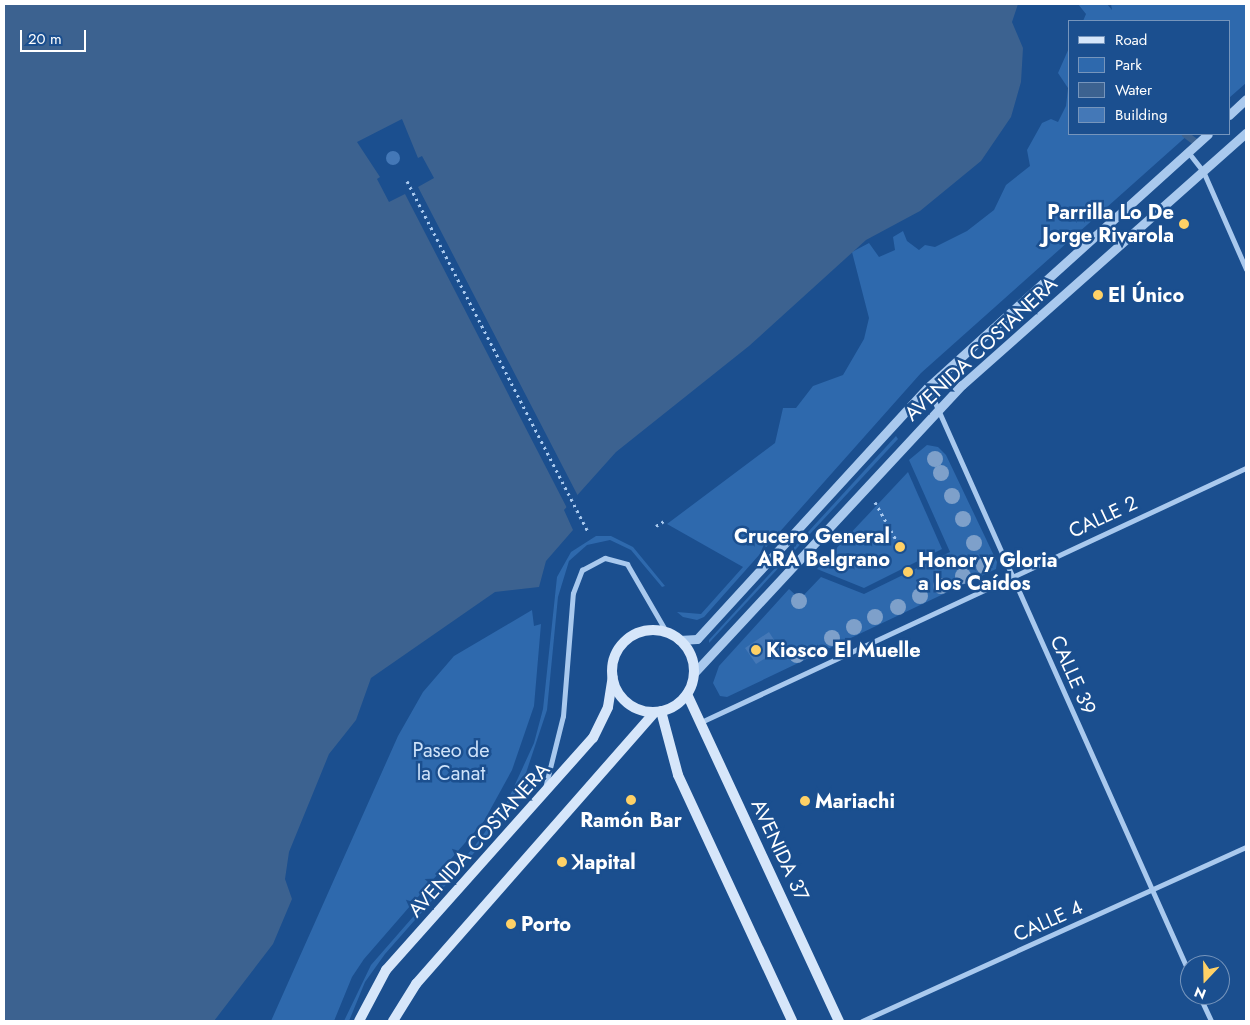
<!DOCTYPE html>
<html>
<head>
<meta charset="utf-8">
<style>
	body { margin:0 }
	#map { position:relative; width:1250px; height:1025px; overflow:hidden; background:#1b4f8f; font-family:Jost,sans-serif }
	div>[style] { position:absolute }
	.green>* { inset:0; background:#2e69ad }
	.water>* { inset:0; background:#3c6290 }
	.pier>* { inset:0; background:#1b4f8f }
	.stream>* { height:7px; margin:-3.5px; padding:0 3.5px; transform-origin:3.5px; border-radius:3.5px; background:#3c6290 }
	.building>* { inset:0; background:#4478b7 }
	.round { border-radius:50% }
	.path>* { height:3px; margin-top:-1.5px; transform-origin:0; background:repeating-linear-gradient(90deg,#a9c9ee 0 2.5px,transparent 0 6.5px) }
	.minor>* { height:5px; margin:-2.5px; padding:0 2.5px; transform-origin:2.5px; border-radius:2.5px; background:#a9c9ee }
	.tertiary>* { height:9px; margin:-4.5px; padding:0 4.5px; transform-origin:4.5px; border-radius:4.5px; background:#a9c9ee }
	.secondary>* { height:10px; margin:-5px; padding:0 5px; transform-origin:5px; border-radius:5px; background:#d6e6fa }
	.secondary>.ring { margin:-5px; padding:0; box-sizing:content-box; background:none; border:10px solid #d6e6fa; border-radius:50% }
	.trees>* { width:16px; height:16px; margin:-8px; border-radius:50%; background:#7ea0ca }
	.dots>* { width:14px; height:14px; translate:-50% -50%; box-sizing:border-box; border:2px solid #1b4f8f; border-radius:50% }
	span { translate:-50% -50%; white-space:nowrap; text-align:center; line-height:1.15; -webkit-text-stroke:5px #1b4f8f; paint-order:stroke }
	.poi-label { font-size:20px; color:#fff; font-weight:700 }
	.right { translate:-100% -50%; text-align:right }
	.left { translate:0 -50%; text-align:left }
	.street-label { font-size:20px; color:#fff }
	.park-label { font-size:20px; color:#cfe3fa }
	.frame { position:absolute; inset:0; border:5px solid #fff; pointer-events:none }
	.legend { position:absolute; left:1068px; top:20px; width:162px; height:115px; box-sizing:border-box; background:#1b4f8f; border:1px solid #7695bc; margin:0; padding:6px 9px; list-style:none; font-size:15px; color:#fff }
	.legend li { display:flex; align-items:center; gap:10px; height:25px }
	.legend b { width:25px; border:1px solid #7695bc }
	.north { position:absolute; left:1180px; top:955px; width:50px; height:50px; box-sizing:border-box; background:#1b4f8f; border:1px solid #7695bc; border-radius:50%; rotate:201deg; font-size:14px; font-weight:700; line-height:20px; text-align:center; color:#fff }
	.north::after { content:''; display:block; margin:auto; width:18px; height:22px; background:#ffd166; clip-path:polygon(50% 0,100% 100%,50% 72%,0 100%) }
	.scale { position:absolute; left:20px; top:30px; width:66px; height:22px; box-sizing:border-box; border:2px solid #fff; border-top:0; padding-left:6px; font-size:15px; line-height:18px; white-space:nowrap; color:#fff; -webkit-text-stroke:4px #1b4f8f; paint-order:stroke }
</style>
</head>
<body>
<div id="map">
	<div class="green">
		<i style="clip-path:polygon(1078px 4px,1107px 4px,1112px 10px,1111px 4px,1246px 4px,1246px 83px,1229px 98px,1229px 21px,1083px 21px,1086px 14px)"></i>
		<i style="clip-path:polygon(1069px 48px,1069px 134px,1189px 134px,921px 373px,704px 617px,697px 620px,683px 617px,677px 612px,701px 614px,743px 567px,667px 524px,775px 443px,783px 408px,796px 408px,813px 386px,843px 375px,864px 339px,869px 318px,852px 252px,869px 243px,879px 257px,895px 250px,893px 237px,903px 231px,907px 241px,919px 250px,925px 245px,935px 247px,967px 231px,994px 210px,1006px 185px,1030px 166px,1027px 150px,1042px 123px,1051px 119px,1058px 122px,1066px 106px,1068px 88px,1058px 73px)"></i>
		<i style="clip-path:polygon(896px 436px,898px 439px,709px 643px,709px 640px)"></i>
		<i style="clip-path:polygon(927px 445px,938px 447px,946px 455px,997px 562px,996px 569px,727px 697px,720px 696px,713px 683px,719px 666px,789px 589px,800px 599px,821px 577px,864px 594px,950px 552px,909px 460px)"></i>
		<i style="clip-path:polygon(908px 472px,942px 549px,864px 588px,817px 569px)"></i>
		<i style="clip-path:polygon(596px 536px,611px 536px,633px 547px,665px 586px,662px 587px,631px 550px,610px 540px,587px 545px,569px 561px,558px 597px,547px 710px,525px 776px,495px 829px,385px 954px,365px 982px,349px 1021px,344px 1021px,371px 965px,474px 847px,507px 802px,534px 743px,543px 709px,557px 577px,571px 552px)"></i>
		<i style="clip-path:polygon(532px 610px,534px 626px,541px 624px,534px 706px,512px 770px,484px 821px,364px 959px,352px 977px,334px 1021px,271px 1021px,398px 736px,423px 692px,454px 656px)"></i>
	</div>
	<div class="water">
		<i style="clip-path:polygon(4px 4px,1018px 4px,1012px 22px,1023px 48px,1021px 82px,1011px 117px,981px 161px,920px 211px,866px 240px,749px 346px,616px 452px,564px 510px,573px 530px,546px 561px,539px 587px,495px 592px,371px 678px,356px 720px,329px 754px,289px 852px,285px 879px,292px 899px,273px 944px,214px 1021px,4px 1021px)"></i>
	</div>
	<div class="pier">
		<i style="clip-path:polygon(402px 119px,418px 158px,422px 156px,434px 178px,418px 187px,579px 498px,568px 510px,405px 194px,389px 202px,377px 179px,380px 177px,357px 142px)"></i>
	</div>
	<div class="stream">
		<i style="left:1185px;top:134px;width:15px;rotate:37deg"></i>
	</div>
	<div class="building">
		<i class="round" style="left:386px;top:151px;width:14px;height:14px"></i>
		<i style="clip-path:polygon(769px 632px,780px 649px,756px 664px,745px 648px)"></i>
	</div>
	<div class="path">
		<i style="left:407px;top:181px;width:394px;rotate:62.7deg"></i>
		<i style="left:875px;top:502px;width:51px;rotate:60.9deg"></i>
		<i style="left:656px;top:526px;width:9px;rotate:-32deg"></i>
	</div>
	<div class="minor">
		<i style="left:1188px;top:152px;width:24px;rotate:52deg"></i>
		<i style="left:1203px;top:171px;width:107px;rotate:66.3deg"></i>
		<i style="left:928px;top:387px;width:644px;rotate:65.98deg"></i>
		<i style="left:701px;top:722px;width:601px;rotate:-24.99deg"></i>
		<i style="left:545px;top:788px;width:74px;rotate:-76deg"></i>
		<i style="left:563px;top:716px;width:123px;rotate:-85.4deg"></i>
		<i style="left:573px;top:593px;width:25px;rotate:-69deg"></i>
		<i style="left:582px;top:570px;width:26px;rotate:-28deg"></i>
		<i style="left:605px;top:558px;width:23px;rotate:15deg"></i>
		<i style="left:627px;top:564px;width:80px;rotate:59.9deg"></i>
		<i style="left:1199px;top:995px;width:29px;rotate:65deg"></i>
		<i style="left:862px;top:1021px;width:422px;rotate:-24.4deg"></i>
	</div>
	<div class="tertiary">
		<i style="left:1229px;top:115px;width:23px;rotate:-43deg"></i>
		<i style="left:679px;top:640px;width:18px;rotate:-3deg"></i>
		<i style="left:697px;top:639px;width:342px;rotate:-47.5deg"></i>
		<i style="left:928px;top:387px;width:377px;rotate:-42.1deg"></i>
		<i style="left:694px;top:673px;width:393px;rotate:-47.1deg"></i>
		<i style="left:962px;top:385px;width:380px;rotate:-41.6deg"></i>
	</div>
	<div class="secondary">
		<i class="ring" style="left:612px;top:630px;width:72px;height:72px"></i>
		<i style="left:687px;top:694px;width:361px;rotate:65.1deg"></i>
		<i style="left:661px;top:711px;width:66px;rotate:75.1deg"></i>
		<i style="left:678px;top:775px;width:271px;rotate:65.1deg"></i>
		<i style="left:359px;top:1021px;width:58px;rotate:-62.1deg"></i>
		<i style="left:386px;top:970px;width:311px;rotate:-48.3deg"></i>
		<i style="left:593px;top:738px;width:34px;rotate:-64deg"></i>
		<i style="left:608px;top:707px;width:30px;rotate:-81deg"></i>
		<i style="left:393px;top:1021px;width:44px;rotate:-58.1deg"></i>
		<i style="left:416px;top:984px;width:362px;rotate:-48.7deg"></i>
	</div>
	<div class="trees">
		<i style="left:935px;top:459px"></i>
		<i style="left:941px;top:473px"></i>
		<i style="left:952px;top:496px"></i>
		<i style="left:963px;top:519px"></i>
		<i style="left:974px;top:543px"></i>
		<i style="left:984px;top:566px"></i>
		<i style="left:963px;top:576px"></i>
		<i style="left:941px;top:586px"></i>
		<i style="left:920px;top:596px"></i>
		<i style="left:799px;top:601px"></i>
		<i style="left:898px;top:607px"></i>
		<i style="left:875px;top:617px"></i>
		<i style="left:854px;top:627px"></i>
		<i style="left:832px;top:638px"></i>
		<i style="left:797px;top:655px"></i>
	</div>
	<div class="dots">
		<i style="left:1184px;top:224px;background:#ffd166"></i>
		<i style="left:1098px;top:295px;background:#ffd166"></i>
		<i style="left:900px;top:547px;background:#ffd166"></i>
		<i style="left:908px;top:572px;background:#ffd166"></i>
		<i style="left:756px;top:650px;background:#ffd166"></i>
		<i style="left:631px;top:800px;background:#ffd166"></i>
		<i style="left:805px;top:801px;background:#ffd166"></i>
		<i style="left:562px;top:862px;background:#ffd166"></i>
		<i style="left:511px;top:924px;background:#ffd166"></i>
	</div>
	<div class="poi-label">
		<span class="right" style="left:1174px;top:224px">Parrilla Lo De<br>Jorge Rivarola</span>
		<span class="left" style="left:1108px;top:295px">El Único</span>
		<span class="right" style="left:890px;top:548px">Crucero General<br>ARA Belgrano</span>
		<span class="left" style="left:918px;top:572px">Honor y Gloria<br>a los Caídos</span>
		<span class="left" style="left:766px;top:650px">Kiosco El Muelle</span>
		<span class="left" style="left:815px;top:801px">Mariachi</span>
		<span style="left:631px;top:820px">Ramón Bar</span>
		<span class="left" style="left:572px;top:862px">Ʞapital</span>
		<span class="left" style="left:521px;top:924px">Porto</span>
	</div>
	<div class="street-label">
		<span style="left:981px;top:349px;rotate:-43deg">AVENIDA COSTANERA</span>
		<span style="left:1103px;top:517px;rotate:-25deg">CALLE 2</span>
		<span style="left:1073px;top:675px;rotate:66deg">CALLE 39</span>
		<span style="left:479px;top:840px;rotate:-48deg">AVENIDA COSTANERA</span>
		<span style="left:780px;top:850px;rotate:65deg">AVENIDA 37</span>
		<span style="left:1048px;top:921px;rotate:-24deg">CALLE 4</span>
	</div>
	<div class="park-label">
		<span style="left:451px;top:762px">Paseo de<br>la Canat</span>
	</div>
	<div class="frame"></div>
	<ul class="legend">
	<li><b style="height:6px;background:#d6e6fa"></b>Road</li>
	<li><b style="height:14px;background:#2e69ad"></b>Park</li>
	<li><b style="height:14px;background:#3c6290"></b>Water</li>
	<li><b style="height:14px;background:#4478b7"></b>Building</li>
	</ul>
	<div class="north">N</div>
	<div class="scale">20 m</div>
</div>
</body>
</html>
